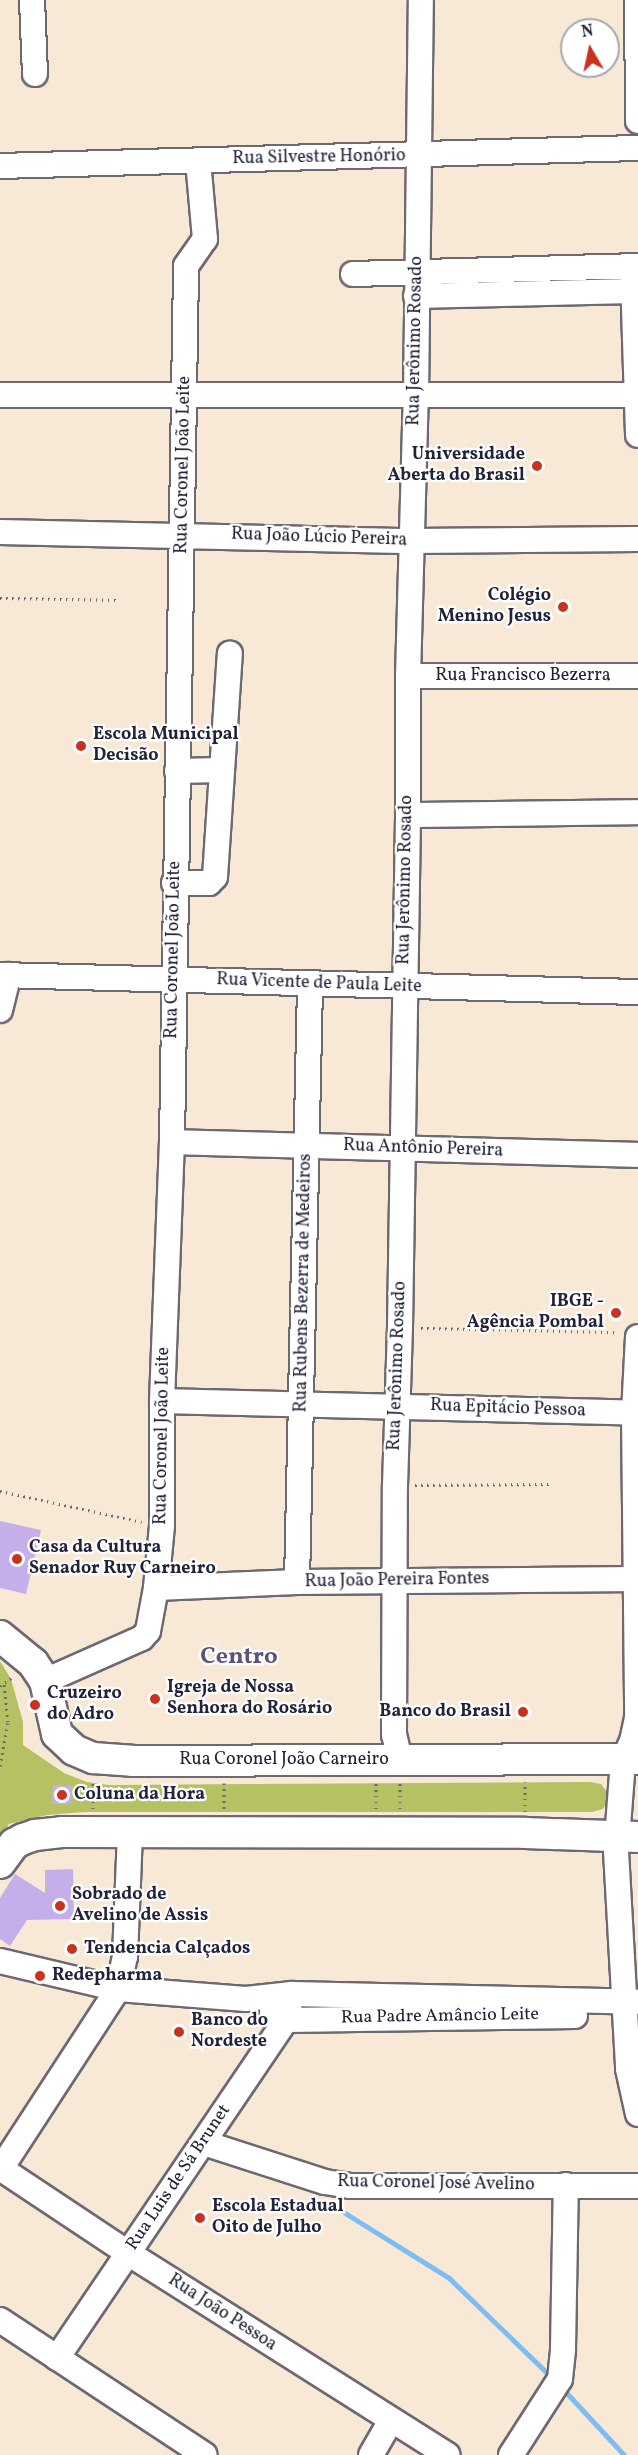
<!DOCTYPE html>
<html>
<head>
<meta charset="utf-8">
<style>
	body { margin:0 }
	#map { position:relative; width:638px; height:2455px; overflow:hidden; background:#f8e9d6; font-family:Vollkorn,serif }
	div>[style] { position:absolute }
	.green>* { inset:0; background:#b5c163 }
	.stream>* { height:5px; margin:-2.5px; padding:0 2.5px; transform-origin:2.5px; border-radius:2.5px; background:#7ebdf2 }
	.building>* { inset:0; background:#c5afeb }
	.path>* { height:3px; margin-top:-1.5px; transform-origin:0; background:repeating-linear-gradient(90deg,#6d6871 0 1.5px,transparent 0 6px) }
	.roads { filter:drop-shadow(2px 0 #6d6871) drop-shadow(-2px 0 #6d6871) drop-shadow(0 2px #6d6871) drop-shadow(0 -2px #6d6871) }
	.minor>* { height:24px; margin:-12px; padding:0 12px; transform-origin:12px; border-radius:12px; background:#fff }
	.major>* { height:30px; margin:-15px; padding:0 15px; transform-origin:15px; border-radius:15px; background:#fff }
	.dots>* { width:16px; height:16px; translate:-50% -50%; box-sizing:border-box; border:3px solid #fff; border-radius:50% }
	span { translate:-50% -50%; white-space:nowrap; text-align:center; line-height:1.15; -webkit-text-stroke:4.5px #fff; paint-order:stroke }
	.street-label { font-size:18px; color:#22223b }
	.poi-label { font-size:18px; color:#22223b; font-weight:700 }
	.right { translate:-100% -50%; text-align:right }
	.left { translate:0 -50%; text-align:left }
	.district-label { font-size:24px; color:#5b5379; font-weight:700 }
	.north { position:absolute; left:560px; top:18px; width:60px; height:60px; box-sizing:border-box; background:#fff; border:2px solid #a7a7b1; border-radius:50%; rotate:351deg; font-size:16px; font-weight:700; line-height:24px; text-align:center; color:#22223b }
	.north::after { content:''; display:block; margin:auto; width:21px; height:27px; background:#c8321e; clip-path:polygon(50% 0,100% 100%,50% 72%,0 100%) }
</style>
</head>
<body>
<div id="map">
	<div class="green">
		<i style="clip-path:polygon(0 1661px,11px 1679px,23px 1722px,23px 1745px,64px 1773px,87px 1782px,109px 1785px,590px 1782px,601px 1784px,607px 1792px,607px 1802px,603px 1809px,592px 1812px,84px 1812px,47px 1815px,9px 1824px,0 1842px)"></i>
	</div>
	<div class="stream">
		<i style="left:345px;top:2213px;width:123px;rotate:32deg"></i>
		<i style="left:449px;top:2278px;width:142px;rotate:44.1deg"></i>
		<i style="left:562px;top:2388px;width:91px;rotate:47.2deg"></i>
	</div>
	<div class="building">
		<i style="clip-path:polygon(0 1521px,41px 1530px,26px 1594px,0 1588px)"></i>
		<i style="clip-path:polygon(53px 1785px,72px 1786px,71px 1804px,52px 1804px)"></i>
		<i style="clip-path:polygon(73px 1869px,74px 1919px,27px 1920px,10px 1946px,0 1939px,0 1898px,15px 1874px,45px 1893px,45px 1870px)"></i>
	</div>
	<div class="path">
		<i style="left:0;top:598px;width:117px;rotate:1deg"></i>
		<i style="left:421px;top:1328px;width:197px;rotate:1.2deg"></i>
		<i style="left:415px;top:1485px;width:135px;rotate:-0.4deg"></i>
		<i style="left:0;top:1491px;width:145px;rotate:12.3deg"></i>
		<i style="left:0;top:1686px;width:16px;rotate:-35deg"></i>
		<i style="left:0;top:1766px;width:45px;rotate:-79.7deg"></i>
		<i style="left:8px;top:1722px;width:39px;rotate:-96deg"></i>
		<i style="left:224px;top:1783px;width:27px;rotate:90deg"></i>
		<i style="left:93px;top:1809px;width:27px;rotate:-90deg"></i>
		<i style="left:376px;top:1809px;width:26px;rotate:-90deg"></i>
		<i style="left:400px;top:1809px;width:26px;rotate:-90deg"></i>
		<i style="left:525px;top:1812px;width:30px;rotate:-90deg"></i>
	</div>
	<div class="roads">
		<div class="minor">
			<i style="left:32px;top:0;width:74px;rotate:87.7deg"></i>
			<i style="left:637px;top:0;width:121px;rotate:89.5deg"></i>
			<i style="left:0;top:166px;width:638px;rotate:-1.62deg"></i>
			<i style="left:353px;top:274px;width:285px;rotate:-1.6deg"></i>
			<i style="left:633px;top:275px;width:160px;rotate:88.2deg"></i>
			<i style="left:416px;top:296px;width:217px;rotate:-1.3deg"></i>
			<i style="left:0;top:395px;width:637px"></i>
			<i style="left:0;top:532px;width:412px;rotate:1.3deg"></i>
			<i style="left:412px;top:541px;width:226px;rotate:-0.5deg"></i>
			<i style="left:408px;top:676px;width:230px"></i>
			<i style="left:177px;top:771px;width:44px;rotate:-1.3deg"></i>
			<i style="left:408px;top:815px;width:230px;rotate:-0.7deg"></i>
			<i style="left:174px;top:883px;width:35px"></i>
			<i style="left:209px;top:883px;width:8px;rotate:-45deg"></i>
			<i style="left:215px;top:877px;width:224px;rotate:-86.2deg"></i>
			<i style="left:0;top:975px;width:638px;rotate:1.53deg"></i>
			<i style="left:0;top:1010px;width:36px;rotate:-76deg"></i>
			<i style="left:172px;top:1142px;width:466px;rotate:1.6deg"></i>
			<i style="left:638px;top:1337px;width:76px;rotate:93deg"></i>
			<i style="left:634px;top:1413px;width:305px;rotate:89.4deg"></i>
			<i style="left:637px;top:1718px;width:24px;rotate:102deg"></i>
			<i style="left:632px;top:1741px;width:22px;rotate:114deg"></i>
			<i style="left:623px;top:1761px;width:90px;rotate:94.4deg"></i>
			<i style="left:616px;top:1851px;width:218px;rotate:86.8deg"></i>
			<i style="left:628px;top:2069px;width:46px;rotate:77.5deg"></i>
			<i style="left:162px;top:1401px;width:476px;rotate:1.4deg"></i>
			<i style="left:297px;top:1582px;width:598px;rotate:-88.75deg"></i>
			<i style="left:156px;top:1588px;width:141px;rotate:-2.4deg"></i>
			<i style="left:297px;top:1582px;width:341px;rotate:-0.5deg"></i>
			<i style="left:45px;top:1681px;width:106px;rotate:-23.9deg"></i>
			<i style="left:142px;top:1638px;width:9px;rotate:-49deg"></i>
			<i style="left:148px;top:1631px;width:44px;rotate:-79.5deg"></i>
			<i style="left:156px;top:1588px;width:62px;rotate:-84.5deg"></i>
			<i style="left:162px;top:1526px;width:125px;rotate:-90deg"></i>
			<i style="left:162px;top:1401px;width:259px;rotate:-87.8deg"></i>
			<i style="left:172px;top:1142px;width:876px;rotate:-89.08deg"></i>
			<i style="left:186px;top:266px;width:33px;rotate:-55deg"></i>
			<i style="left:205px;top:239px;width:79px;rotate:-95.1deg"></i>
			<i style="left:400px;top:1760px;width:26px;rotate:-103deg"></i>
			<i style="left:394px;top:1735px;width:249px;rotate:-89.8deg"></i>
			<i style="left:395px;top:1486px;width:159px;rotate:-88.2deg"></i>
			<i style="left:400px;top:1327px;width:512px;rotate:-89.1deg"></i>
			<i style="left:408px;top:815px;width:139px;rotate:-90deg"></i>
			<i style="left:408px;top:676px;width:279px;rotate:-88.4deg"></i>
			<i style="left:416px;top:397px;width:397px;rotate:-89.3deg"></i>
			<i style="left:0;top:1961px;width:121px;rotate:13.3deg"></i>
			<i style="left:118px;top:1989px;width:128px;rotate:4.5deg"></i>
			<i style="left:246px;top:1999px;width:46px;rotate:-6.2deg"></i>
			<i style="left:292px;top:1994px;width:346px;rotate:1.3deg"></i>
			<i style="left:272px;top:2013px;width:16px;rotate:27deg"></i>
			<i style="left:286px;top:2020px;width:289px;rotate:-0.8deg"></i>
			<i style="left:204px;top:2143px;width:127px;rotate:17.9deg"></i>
			<i style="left:325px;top:2182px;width:25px;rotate:9deg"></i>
			<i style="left:350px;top:2186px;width:288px"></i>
			<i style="left:0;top:2168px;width:154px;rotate:33.6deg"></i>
			<i style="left:128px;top:2253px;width:378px;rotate:32.3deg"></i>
			<i style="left:0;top:2170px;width:216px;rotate:-56.9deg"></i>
			<i style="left:118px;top:1989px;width:33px;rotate:-78deg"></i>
			<i style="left:125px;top:1957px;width:126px;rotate:-87.7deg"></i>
			<i style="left:0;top:2320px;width:245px;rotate:33.4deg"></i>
			<i style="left:57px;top:2358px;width:408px;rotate:-55.9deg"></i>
			<i style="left:286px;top:2020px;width:27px;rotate:-77deg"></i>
			<i style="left:371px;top:2455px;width:39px;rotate:-60deg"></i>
			<i style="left:511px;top:2455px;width:90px;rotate:-57.2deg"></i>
			<i style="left:560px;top:2379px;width:30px;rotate:-84deg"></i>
			<i style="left:563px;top:2349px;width:164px;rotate:-89deg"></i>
		</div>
		<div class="major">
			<i style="left:0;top:1636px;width:43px;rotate:39.3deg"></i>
			<i style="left:33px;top:1663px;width:22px;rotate:56deg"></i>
			<i style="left:45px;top:1681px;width:54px;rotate:77.2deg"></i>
			<i style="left:57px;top:1734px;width:23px;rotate:43deg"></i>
			<i style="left:74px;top:1750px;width:21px;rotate:23deg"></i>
			<i style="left:93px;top:1758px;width:39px;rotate:4deg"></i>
			<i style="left:132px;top:1761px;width:506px;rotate:-0.23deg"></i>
			<i style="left:0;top:1863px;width:24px;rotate:-54deg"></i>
			<i style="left:14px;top:1844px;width:10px;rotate:-29deg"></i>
			<i style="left:23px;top:1839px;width:13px;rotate:-18deg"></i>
			<i style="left:35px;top:1835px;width:27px;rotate:-6deg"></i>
			<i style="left:62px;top:1832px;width:463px;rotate:0.1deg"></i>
			<i style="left:525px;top:1833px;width:113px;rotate:2deg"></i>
		</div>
	</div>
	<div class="dots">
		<i style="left:537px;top:466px;background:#c8321e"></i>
		<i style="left:563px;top:607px;background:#c8321e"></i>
		<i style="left:81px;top:746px;background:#c8321e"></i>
		<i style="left:616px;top:1313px;background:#c8321e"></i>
		<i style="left:17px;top:1559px;background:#c8321e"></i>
		<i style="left:155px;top:1699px;background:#c8321e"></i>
		<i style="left:35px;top:1705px;background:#c8321e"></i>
		<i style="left:523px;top:1712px;background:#c8321e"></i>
		<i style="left:62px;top:1795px;background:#c8321e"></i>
		<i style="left:60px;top:1906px;background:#c8321e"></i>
		<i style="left:72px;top:1949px;background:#c8321e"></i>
		<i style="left:40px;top:1976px;background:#c8321e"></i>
		<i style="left:179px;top:2032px;background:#c8321e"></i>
		<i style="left:200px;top:2218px;background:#c8321e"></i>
	</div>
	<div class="street-label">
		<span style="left:319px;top:158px;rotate:-1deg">Rua Silvestre Honório</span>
		<span style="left:416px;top:341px;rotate:-89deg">Rua Jerônimo Rosado</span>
		<span style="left:184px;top:465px;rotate:-89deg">Rua Coronel João Leite</span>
		<span style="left:319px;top:538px;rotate:2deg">Rua João Lúcio Pereira</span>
		<span style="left:523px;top:676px">Rua Francisco Bezerra</span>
		<span style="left:406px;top:880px;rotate:-89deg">Rua Jerônimo Rosado</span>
		<span style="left:174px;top:950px;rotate:-89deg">Rua Coronel João Leite</span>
		<span style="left:319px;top:984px;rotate:2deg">Rua Vicente de Paula Leite</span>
		<span style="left:423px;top:1149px;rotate:2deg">Rua Antônio Pereira</span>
		<span style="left:304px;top:1283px;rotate:-89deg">Rua Rubens Bezerra de Medeiros</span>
		<span style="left:398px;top:1366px;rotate:-88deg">Rua Jerônimo Rosado</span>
		<span style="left:508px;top:1409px;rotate:2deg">Rua Epitácio Pessoa</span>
		<span style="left:163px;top:1436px;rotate:-89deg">Rua Coronel João Leite</span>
		<span style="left:397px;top:1581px;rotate:-1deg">Rua João Pereira Fontes</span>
		<span style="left:284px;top:1760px">Rua Coronel João Carneiro</span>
		<span style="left:440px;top:2017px;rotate:-1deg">Rua Padre Amâncio Leite</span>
		<span style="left:179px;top:2178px;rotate:-56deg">Rua Luis de Sá Brunet</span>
		<span style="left:436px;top:2184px;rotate:1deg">Rua Coronel José Avelino</span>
		<span style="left:222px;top:2313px;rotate:33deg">Rua João Pessoa</span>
	</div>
	<div class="poi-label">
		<span class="right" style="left:525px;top:466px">Universidade<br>Aberta do Brasil</span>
		<span class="right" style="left:551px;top:607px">Colégio<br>Menino Jesus</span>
		<span class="left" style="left:93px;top:746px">Escola Municipal<br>Decisão</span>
		<span class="right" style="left:604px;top:1313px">IBGE -<br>Agência Pombal</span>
		<span class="left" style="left:29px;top:1559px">Casa da Cultura<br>Senador Ruy Carneiro</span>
		<span class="left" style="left:167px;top:1699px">Igreja de Nossa<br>Senhora do Rosário</span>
		<span class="left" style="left:47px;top:1705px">Cruzeiro<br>do Adro</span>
		<span class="right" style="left:511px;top:1712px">Banco do Brasil</span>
		<span class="left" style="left:74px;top:1795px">Coluna da Hora</span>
		<span class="left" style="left:72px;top:1906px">Sobrado de<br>Avelino de Assis</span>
		<span class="left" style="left:84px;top:1949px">Tendencia Calçados</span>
		<span class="left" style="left:52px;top:1976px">Redepharma</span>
		<span class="left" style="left:191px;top:2032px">Banco do<br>Nordeste</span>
		<span class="left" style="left:212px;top:2218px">Escola Estadual<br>Oito de Julho</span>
	</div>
	<div class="district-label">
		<span style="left:239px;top:1658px">Centro</span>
	</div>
	<div class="north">N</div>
</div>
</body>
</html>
